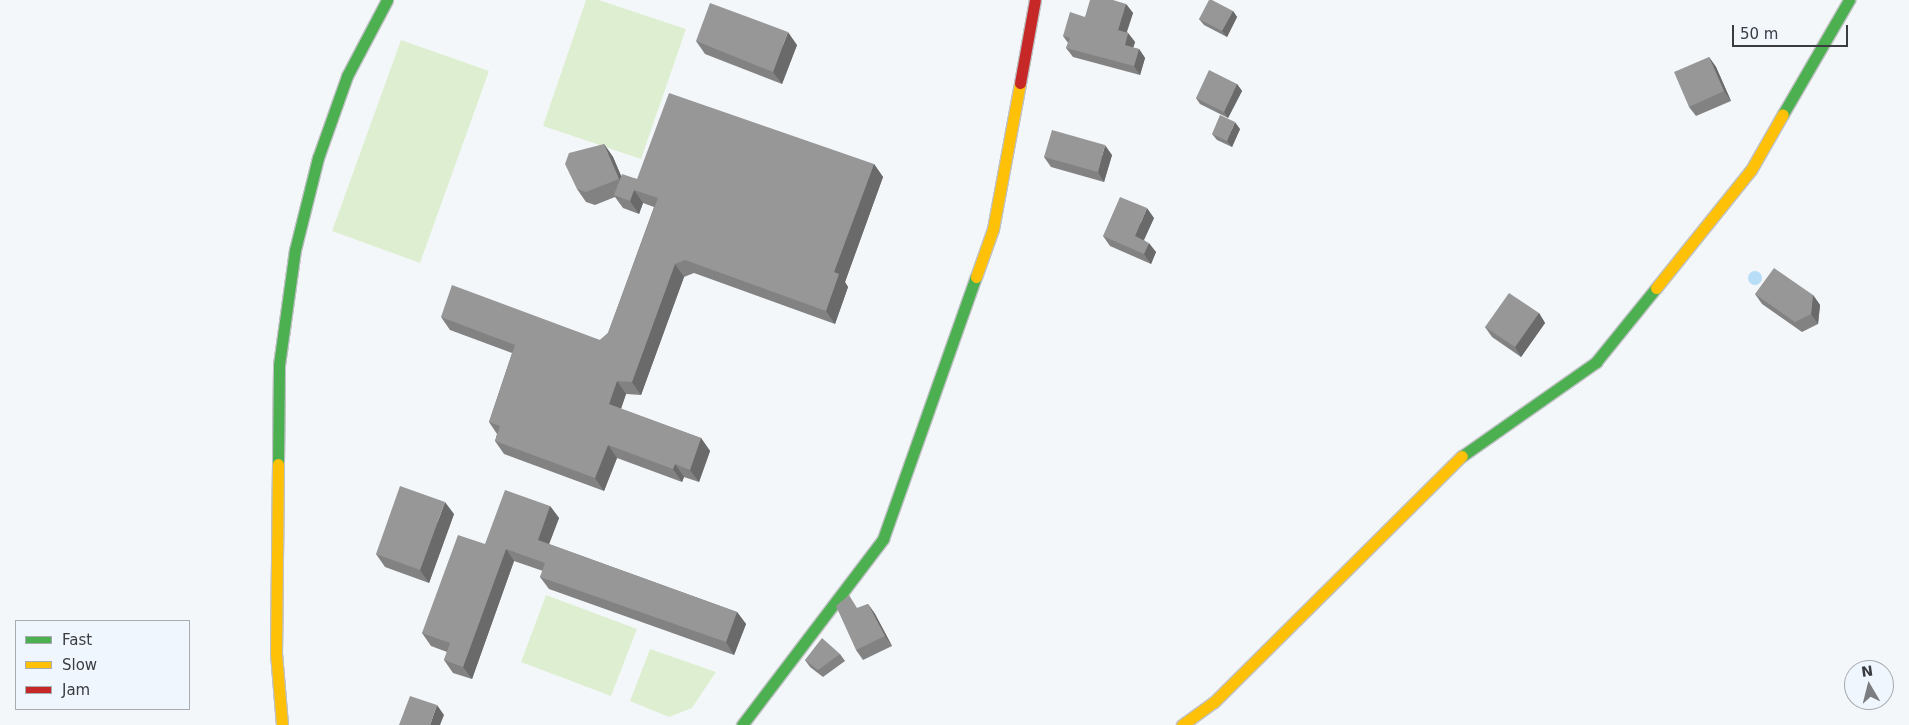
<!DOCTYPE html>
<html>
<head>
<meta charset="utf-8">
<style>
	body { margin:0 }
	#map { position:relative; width:1909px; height:725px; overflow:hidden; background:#f4f7fa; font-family:"DejaVu Sans",sans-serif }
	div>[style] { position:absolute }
	.green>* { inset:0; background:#deefd1 }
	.water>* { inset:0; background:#b7def6 }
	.round { border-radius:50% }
	.roads { filter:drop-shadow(1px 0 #bfc1c4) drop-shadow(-1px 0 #bfc1c4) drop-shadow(0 1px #bfc1c4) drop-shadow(0 -1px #bfc1c4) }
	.fast>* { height:11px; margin:-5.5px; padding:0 5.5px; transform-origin:5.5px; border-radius:5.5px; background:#4caf50 }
	.slow>* { height:11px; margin:-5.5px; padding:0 5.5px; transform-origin:5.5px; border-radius:5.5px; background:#ffc107 }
	.jam>* { height:11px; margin:-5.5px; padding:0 5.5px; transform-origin:5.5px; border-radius:5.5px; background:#c62828 }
	.wall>* { inset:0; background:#828283 }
	.shaded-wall>* { inset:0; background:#6a6a6a }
	.building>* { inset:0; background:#979798 }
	span { translate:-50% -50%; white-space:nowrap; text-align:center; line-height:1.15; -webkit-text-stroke:5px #f0f6fe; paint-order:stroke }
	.legend { position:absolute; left:15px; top:620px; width:175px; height:90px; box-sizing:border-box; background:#f0f6fe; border:1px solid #a7acb2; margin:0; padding:6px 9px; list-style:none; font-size:15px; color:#3a3c40 }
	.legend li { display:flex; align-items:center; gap:10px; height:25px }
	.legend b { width:25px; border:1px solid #a7acb2 }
	.north { position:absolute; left:1844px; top:660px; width:50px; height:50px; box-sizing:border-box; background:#f0f6fe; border:1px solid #a7acb2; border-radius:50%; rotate:352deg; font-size:14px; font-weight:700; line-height:20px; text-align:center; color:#3a3c40 }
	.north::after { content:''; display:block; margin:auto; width:18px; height:22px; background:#7b7d81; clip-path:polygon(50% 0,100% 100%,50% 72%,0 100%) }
	.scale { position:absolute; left:1732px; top:25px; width:116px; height:22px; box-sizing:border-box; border:2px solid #3a3c40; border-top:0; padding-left:6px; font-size:15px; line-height:18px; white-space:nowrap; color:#3a3c40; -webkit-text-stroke:4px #f0f6fe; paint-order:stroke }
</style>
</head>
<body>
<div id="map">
	<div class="green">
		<i style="clip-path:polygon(586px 0,599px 0,686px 29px,641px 159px,543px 126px)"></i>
		<i style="clip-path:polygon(401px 40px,489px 71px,420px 263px,332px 231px)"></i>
		<i style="clip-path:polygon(546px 595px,637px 629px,611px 696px,521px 662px)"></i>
		<i style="clip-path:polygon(650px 649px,716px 672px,692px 708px,669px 717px,630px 701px)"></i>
	</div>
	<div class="water">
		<i class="round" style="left:1748px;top:271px;width:14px;height:14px"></i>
	</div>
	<div class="roads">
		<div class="fast">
			<i style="left:1783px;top:114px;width:132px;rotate:-59.9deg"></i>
			<i style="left:1462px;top:456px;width:164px;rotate:-35deg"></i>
			<i style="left:1596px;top:362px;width:95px;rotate:-51deg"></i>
			<i style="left:278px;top:464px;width:99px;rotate:-89.4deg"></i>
			<i style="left:279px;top:365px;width:116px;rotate:-82.1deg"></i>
			<i style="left:295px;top:250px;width:95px;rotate:-76deg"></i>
			<i style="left:318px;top:158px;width:87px;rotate:-70.5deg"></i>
			<i style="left:347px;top:76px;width:86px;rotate:-62.2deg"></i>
			<i style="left:742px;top:725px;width:233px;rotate:-52.8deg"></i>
			<i style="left:883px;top:539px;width:278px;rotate:-70.5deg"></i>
		</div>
		<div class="slow">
			<i style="left:976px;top:277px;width:51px;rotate:-70.5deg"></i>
			<i style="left:993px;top:229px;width:148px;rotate:-79.5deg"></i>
			<i style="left:1656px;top:288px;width:151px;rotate:-51.2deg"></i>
			<i style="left:1751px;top:170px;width:64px;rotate:-60.3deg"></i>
			<i style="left:278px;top:464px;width:189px;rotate:90.6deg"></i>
			<i style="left:276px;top:653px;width:72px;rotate:85.2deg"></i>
			<i style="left:1182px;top:725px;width:39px;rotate:-36deg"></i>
			<i style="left:1214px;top:702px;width:349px;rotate:-44.8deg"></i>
		</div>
		<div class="jam">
			<i style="left:1020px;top:83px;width:84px;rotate:-79.8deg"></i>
		</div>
	</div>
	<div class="wall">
		<i style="clip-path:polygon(1126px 4px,1133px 13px,1127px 32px,1128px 33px,1135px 42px,1133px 48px,1139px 49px,1145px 58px,1140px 75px,1073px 57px,1066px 48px,1068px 43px,1063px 36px,1085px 17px)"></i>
		<i style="clip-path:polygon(1233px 11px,1237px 17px,1227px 37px,1204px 25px,1199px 19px)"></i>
		<i style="clip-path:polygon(696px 41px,797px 45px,782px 84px,705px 54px)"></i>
		<i style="clip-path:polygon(1709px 57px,1716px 67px,1731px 101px,1696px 116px,1689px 107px)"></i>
		<i style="clip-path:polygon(1237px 84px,1242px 91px,1228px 118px,1200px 104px,1196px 98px)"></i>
		<i style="clip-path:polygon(1240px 129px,1232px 147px,1217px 140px,1212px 134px)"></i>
		<i style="clip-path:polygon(604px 144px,613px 157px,621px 176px,637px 179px,874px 164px,883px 177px,845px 282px,848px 287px,835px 324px,694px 273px,684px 277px,641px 395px,626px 394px,621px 409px,701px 438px,710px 451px,699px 482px,684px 477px,682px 482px,617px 458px,604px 491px,504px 454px,495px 441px,497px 434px,489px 422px,512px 353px,450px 330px,441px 317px,600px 340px,608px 333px,654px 207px,643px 203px,639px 214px,623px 208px,615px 197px,595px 205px,586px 202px,577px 189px)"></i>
		<i style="clip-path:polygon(1112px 155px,1104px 182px,1051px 167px,1044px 157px)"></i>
		<i style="clip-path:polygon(1154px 218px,1144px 240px,1156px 252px,1151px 264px,1110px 246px,1103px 236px)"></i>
		<i style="clip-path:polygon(1755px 294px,1813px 295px,1820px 305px,1818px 324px,1802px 332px,1762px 304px)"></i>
		<i style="clip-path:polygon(1539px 313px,1545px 323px,1521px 357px,1492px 337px,1485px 327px)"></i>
		<i style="clip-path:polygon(550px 506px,559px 518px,549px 544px,737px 612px,746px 624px,734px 655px,549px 589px,540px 577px,543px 571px,514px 561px,472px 679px,453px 673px,444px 660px,447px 652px,431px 646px,422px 633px,485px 544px)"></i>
		<i style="clip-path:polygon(454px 514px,429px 583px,385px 567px,376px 554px)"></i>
		<i style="clip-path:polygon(868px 604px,875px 614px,892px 646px,863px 660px,856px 650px,858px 608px)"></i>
		<i style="clip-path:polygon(840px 654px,845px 661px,823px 677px,810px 667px,805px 660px)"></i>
	</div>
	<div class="shaded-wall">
		<i style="clip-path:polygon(1126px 4px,1133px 13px,1124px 39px,1118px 30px)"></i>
		<i style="clip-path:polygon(1233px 11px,1237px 17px,1227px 37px,1222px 31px)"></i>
		<i style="clip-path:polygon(788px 32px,797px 45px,782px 84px,773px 72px)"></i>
		<i style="clip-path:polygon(1128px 33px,1135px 42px,1131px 54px,1125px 45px)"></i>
		<i style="clip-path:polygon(1139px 49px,1145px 58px,1140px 75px,1134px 66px)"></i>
		<i style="clip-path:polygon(1709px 57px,1716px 67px,1731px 101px,1724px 91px)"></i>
		<i style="clip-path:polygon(1237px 84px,1242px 91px,1228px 118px,1224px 112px)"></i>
		<i style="clip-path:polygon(1235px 122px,1240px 129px,1232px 147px,1227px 141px)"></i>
		<i style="clip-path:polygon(604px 144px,613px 157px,628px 192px,619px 179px)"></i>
		<i style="clip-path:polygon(1105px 145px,1112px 155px,1104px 182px,1098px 172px)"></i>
		<i style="clip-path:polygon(874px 164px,883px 177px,845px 282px,848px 287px,835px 324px,826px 311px,834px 272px)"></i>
		<i style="clip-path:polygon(634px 190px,643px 203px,639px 214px,630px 201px)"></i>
		<i style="clip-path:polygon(1147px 208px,1154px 218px,1141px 246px,1135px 236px)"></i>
		<i style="clip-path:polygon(1149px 243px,1156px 252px,1151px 264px,1144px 254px)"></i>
		<i style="clip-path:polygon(675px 264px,684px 277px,641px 395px,632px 382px)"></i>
		<i style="clip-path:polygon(1813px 295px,1820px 305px,1818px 324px,1811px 314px)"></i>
		<i style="clip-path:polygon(1539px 313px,1545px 323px,1521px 357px,1515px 347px)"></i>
		<i style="clip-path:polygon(617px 381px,626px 394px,618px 417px,609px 404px)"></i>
		<i style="clip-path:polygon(701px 438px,710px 451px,699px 482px,690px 470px)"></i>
		<i style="clip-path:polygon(608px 445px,617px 458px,604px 491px,595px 478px)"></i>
		<i style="clip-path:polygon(675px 464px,684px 477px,682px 482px,673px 469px)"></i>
		<i style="clip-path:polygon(445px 502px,454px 514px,429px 583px,420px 570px)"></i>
		<i style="clip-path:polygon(550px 506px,559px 518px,546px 552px,538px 540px)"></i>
		<i style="clip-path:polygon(506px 549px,514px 561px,472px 679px,463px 667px)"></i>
		<i style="clip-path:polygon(868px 604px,875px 614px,892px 646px,885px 636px)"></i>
		<i style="clip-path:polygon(737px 612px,746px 624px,734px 655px,726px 642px)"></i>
		<i style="clip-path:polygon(437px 705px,444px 715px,440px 725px,430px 725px)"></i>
	</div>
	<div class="building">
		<i style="clip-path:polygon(1090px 0,1113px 0,1126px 4px,1118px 30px,1128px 33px,1125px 45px,1139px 49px,1134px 66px,1066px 48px,1070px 38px,1063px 36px,1070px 12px,1085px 17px)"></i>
		<i style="clip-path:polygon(1209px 0,1212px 0,1233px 11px,1222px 31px,1199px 19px)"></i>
		<i style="clip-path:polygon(710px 3px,788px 32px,773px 72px,696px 41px)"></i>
		<i style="clip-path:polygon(1709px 57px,1724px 91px,1689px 107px,1674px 72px)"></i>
		<i style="clip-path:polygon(1209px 70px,1237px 84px,1224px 112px,1196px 98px)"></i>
		<i style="clip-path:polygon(669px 93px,874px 164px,834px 272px,839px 274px,826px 311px,685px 260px,675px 264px,632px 382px,617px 381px,609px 404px,701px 438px,690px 470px,675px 464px,673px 469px,608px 445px,595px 478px,495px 441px,500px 426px,489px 422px,515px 345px,441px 317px,452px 285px,600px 340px,608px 333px,658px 198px,634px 190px,630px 201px,614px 195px,622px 174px,637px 179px)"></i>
		<i style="clip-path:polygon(1220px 115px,1235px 122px,1227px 141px,1212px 134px)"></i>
		<i style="clip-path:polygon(1052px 130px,1105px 145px,1098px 172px,1044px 157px)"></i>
		<i style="clip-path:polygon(604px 144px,619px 179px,586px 192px,577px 189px,565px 164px,569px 153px)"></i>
		<i style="clip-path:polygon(1120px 197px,1147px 208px,1135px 236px,1149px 243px,1144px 254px,1103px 236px)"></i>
		<i style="clip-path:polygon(1774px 268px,1813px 295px,1811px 314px,1795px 322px,1755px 294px)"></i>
		<i style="clip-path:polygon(1509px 293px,1539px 313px,1515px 347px,1485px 327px)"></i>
		<i style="clip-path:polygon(400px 486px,445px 502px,420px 570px,376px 554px)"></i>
		<i style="clip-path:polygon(505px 490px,550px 506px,538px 540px,737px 612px,726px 642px,540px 577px,545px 563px,506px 549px,463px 667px,444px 660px,450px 643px,422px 633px,458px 535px,485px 544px)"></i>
		<i style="clip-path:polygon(849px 595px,857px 608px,868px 604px,885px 636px,856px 650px,836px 606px)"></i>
		<i style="clip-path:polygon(822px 638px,840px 654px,818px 670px,805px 660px)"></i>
		<i style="clip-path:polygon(410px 696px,437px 705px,430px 725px,399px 725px)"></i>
	</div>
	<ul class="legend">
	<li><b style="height:6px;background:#4caf50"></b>Fast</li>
	<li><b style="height:6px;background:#ffc107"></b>Slow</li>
	<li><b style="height:6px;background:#c62828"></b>Jam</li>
	</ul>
	<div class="north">N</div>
	<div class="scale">50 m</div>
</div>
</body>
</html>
